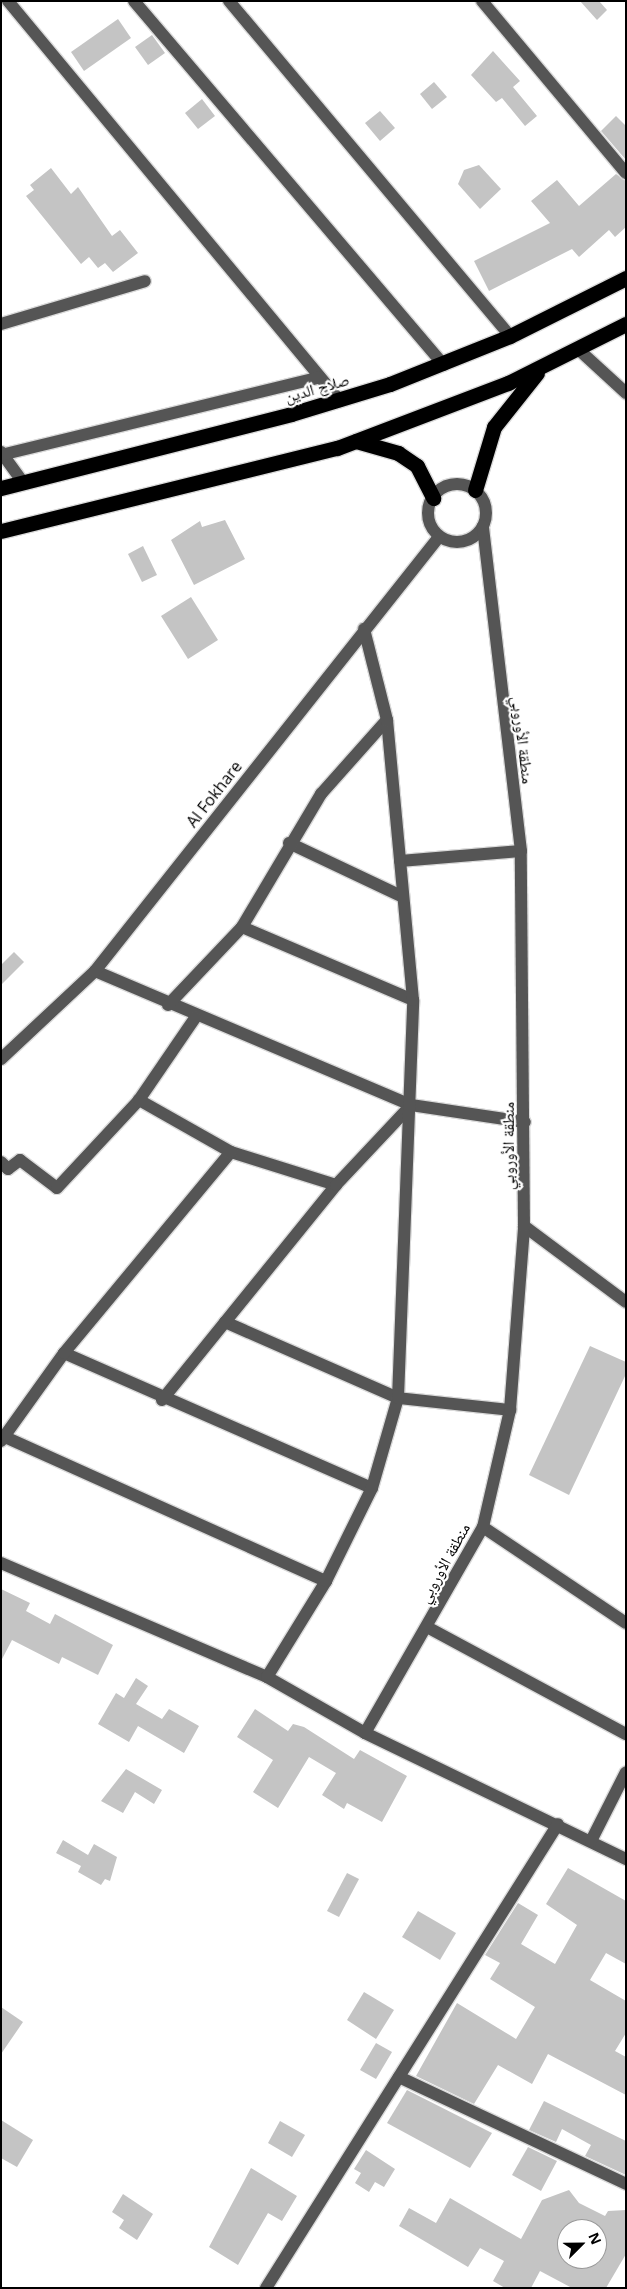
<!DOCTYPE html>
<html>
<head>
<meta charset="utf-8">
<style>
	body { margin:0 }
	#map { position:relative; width:627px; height:2289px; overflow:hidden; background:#fff; font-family:"Open Sans","Noto Naskh Arabic",sans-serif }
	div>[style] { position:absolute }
	.building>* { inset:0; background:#c4c4c4 }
	.roads { filter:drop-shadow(1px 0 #dbdbdb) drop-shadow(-1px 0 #dbdbdb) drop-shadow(0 1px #dbdbdb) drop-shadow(0 -1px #dbdbdb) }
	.minor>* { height:12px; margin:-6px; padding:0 6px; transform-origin:6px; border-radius:6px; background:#555 }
	.minor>.ring { margin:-6px; padding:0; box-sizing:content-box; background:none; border:12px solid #555; border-radius:50% }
	.highway>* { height:15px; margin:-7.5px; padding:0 7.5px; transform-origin:7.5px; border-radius:7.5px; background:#000 }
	span { translate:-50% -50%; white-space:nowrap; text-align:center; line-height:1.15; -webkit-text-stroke:4.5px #fff; paint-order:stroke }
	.street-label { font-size:16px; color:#000 }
	.frame { position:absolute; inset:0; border:2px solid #000; pointer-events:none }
	.north { position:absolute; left:557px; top:2219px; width:50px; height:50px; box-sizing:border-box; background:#fff; border:1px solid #999; border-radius:50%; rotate:67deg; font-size:14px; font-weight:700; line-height:20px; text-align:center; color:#000 }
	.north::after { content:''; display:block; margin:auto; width:18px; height:22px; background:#000; clip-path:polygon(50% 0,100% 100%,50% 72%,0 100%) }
</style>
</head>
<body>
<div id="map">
	<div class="building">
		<i style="clip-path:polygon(580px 1px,599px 1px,607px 10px,597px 20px)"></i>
		<i style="clip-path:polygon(118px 19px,131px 38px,84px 71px,71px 52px)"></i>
		<i style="clip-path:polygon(152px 35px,165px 53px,148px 65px,135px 47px)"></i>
		<i style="clip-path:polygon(493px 51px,520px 81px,513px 87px,537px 116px,525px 126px,502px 98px,496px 102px,471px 75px)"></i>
		<i style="clip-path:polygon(434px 82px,447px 97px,432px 109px,420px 94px)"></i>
		<i style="clip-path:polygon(202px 99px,215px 116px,198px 129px,185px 113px)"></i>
		<i style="clip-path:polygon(380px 111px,395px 128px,380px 141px,365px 123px)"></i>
		<i style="clip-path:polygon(616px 116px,626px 126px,626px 160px,601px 131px)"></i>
		<i style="clip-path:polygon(479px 165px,501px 189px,480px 209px,458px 184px,464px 170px)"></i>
		<i style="clip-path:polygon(51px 168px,71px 194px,78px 187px,112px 236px,120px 230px,138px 253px,113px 272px,105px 263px,98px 268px,89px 257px,81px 264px,26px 196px,34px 190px,30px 185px)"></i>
		<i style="clip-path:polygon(616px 174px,626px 181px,626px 227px,615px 237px,609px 230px,579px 257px,572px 249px,489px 291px,474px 261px,550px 223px,531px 201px,557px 180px,579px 206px)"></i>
		<i style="clip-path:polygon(225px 520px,245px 559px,194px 585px,171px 540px,200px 521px,202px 527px)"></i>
		<i style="clip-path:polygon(143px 546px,157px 575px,142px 582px,128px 554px)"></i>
		<i style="clip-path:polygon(191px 597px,218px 640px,188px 659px,161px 616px)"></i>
		<i style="clip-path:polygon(14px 952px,24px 962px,1px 985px,1px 965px)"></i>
		<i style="clip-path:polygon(590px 1346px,626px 1362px,626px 1374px,569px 1495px,529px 1475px)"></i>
		<i style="clip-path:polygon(1px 1589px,30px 1603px,26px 1611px,50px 1624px,55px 1614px,113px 1645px,98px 1675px,62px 1657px,59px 1664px,12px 1640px,1px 1661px)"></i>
		<i style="clip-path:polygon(136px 1678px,148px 1686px,136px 1704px,162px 1719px,169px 1709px,199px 1726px,184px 1753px,138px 1726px,129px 1742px,98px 1724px,116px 1693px,124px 1698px)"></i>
		<i style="clip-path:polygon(255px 1709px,288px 1731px,293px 1724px,304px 1727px,354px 1759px,360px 1750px,407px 1776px,382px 1822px,347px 1803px,344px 1809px,322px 1795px,336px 1773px,309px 1757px,278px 1808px,253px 1792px,273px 1760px,237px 1737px)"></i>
		<i style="clip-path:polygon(126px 1769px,162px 1790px,154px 1804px,135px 1792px,123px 1813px,101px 1801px)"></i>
		<i style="clip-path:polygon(63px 1840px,88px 1855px,94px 1844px,117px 1857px,110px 1881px,105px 1879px,101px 1885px,78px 1872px,81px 1866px,56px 1853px)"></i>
		<i style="clip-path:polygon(568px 1868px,626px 1901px,626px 1964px,606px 1953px,590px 1980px,626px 2001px,626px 2033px,615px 2051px,626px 2057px,626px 2095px,548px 2054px,532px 2084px,498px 2065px,474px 2104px,416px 2076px,457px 2003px,516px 2039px,535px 2007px,490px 1979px,500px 1963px,485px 1955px,518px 1903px,538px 1915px,521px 1944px,555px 1964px,577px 1925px,546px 1904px)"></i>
		<i style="clip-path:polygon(347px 1873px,359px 1879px,339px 1917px,327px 1911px)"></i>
		<i style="clip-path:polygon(418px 1911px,456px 1933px,440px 1960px,402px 1937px)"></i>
		<i style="clip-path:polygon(364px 1992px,394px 2010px,376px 2039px,347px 2020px)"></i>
		<i style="clip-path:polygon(1px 2007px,23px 2022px,1px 2054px)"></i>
		<i style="clip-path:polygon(376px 2043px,392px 2052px,376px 2079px,360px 2070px)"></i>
		<i style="clip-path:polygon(407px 2090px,492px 2133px,470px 2168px,387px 2123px)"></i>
		<i style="clip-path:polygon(544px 2101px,626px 2141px,626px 2175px,585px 2156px,591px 2145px,562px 2129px,556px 2142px,529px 2130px)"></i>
		<i style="clip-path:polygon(1px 2120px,33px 2140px,17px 2167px,1px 2158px)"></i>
		<i style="clip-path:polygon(280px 2121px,305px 2135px,292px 2157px,268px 2143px)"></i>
		<i style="clip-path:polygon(528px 2147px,557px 2161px,541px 2191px,512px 2175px)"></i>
		<i style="clip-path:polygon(366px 2150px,395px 2169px,384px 2187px,375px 2182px,369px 2192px,355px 2183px,361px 2173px,354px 2169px)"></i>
		<i style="clip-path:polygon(251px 2168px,297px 2196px,282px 2221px,268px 2213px,238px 2265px,209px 2247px)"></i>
		<i style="clip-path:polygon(evenodd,569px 2190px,579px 2203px,605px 2216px,608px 2211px,626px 2210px,626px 2254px,606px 2288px,572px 2288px,540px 2271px,531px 2288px,505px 2288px,493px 2281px,504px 2261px,480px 2248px,468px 2267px,399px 2226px,409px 2208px,436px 2223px,450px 2198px,521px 2239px,542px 2200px,569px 2190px,567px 2229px,597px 2229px,597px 2259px,567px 2259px,567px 2229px)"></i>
		<i style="clip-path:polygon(123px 2194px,153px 2214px,137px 2240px,119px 2228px,124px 2220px,112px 2212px)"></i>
	</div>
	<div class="roads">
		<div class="minor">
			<i style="left:8px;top:1px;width:520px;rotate:50.31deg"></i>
			<i style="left:134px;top:1px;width:478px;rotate:49.6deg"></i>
			<i style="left:229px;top:1px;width:437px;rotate:50deg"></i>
			<i style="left:482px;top:1px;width:224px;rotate:50.1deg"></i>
			<i style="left:1px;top:324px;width:150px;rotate:-16.6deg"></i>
			<i style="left:579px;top:350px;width:64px;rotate:42.5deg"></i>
			<i style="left:1px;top:452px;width:37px;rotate:54deg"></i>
			<i style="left:1px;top:455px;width:328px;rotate:-13.7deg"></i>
			<i class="ring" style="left:428px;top:484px;width:46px;height:46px"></i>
			<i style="left:289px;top:843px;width:124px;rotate:25.3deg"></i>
			<i style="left:400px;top:861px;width:121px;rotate:-4.7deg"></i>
			<i style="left:242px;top:927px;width:186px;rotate:23.1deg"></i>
			<i style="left:95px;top:971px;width:343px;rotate:23deg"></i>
			<i style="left:168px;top:1005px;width:108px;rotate:-46.5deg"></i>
			<i style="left:242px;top:927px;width:155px;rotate:-59.3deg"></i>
			<i style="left:321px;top:794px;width:99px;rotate:-48.3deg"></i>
			<i style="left:1px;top:1059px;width:129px;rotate:-43.1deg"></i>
			<i style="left:95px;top:971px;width:554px;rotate:-51.6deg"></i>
			<i style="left:231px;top:1152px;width:110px;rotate:17.4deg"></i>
			<i style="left:1px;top:1162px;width:10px;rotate:45deg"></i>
			<i style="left:8px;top:1169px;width:15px;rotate:-37deg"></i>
			<i style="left:20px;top:1160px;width:46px;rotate:37.1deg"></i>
			<i style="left:57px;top:1188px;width:120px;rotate:-47deg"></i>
			<i style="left:139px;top:1100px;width:99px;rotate:-55.7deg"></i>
			<i style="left:524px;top:1226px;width:127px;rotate:36.7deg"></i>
			<i style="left:225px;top:1322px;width:189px;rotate:23.7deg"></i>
			<i style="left:398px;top:1398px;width:113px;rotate:6.1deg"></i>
			<i style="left:64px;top:1353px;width:336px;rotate:23.7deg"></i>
			<i style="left:162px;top:1400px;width:277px;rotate:-51deg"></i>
			<i style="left:336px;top:1185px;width:110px;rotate:-46.8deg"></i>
			<i style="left:411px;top:1105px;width:115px;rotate:8.5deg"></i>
			<i style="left:5px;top:1437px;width:352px;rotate:24.2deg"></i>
			<i style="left:1px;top:1441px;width:108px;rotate:-54.4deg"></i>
			<i style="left:64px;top:1353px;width:261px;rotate:-50.3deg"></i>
			<i style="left:231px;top:1152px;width:106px;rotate:-150.5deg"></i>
			<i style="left:483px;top:1527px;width:172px;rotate:33.9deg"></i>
			<i style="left:1px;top:1563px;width:289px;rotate:23.2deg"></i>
			<i style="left:267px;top:1677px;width:113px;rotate:29.7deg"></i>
			<i style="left:365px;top:1733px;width:290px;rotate:25.8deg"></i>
			<i style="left:427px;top:1627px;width:226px;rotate:28.3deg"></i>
			<i style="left:267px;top:1677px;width:113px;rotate:-58.4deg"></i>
			<i style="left:326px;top:1581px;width:104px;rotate:-63.7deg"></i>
			<i style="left:372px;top:1488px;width:94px;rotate:-73.9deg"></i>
			<i style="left:398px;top:1398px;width:398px;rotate:-87.8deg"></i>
			<i style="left:413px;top:1000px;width:281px;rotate:-95.3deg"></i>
			<i style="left:387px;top:720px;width:94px;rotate:-104.2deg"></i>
			<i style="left:365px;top:1733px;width:237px;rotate:-60.2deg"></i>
			<i style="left:483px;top:1527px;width:120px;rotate:-77deg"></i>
			<i style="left:510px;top:1410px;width:185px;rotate:-85.6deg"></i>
			<i style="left:524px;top:1226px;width:375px;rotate:-90.5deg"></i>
			<i style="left:521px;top:851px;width:327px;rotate:-96.7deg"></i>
			<i style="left:591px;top:1841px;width:77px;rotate:-63.1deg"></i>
			<i style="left:399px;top:2077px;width:251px;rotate:25.2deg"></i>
			<i style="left:266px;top:2288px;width:548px;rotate:-57.82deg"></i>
		</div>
		<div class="highway">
			<i style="left:356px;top:441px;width:44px;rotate:15.9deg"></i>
			<i style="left:398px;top:453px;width:23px;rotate:34deg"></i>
			<i style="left:417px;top:466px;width:36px;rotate:63deg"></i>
			<i style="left:1px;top:488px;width:299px;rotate:-14.3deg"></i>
			<i style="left:291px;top:414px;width:103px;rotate:-16.9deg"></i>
			<i style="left:390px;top:384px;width:129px;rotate:-21.8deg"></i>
			<i style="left:510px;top:336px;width:130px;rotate:-26.6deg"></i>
			<i style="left:475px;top:490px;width:66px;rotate:-73.2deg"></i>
			<i style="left:494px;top:427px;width:69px;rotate:-51.5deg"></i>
			<i style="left:1px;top:531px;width:346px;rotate:-13.9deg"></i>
			<i style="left:337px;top:448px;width:183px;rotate:-20.8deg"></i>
			<i style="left:508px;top:383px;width:132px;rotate:-26.6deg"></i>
		</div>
	</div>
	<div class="street-label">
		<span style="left:317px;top:388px;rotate:-16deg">صلاح الدين</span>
		<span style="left:523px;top:740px;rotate:83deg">منطقة الأوروبي</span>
		<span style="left:214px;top:794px;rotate:-52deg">Al Fokhare</span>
		<span style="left:508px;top:1146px;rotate:-90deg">منطقة الأوروبي</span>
		<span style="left:444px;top:1563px;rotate:-61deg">منطقة الأوروبي</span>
	</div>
	<div class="frame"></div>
	<div class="north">N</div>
</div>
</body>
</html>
